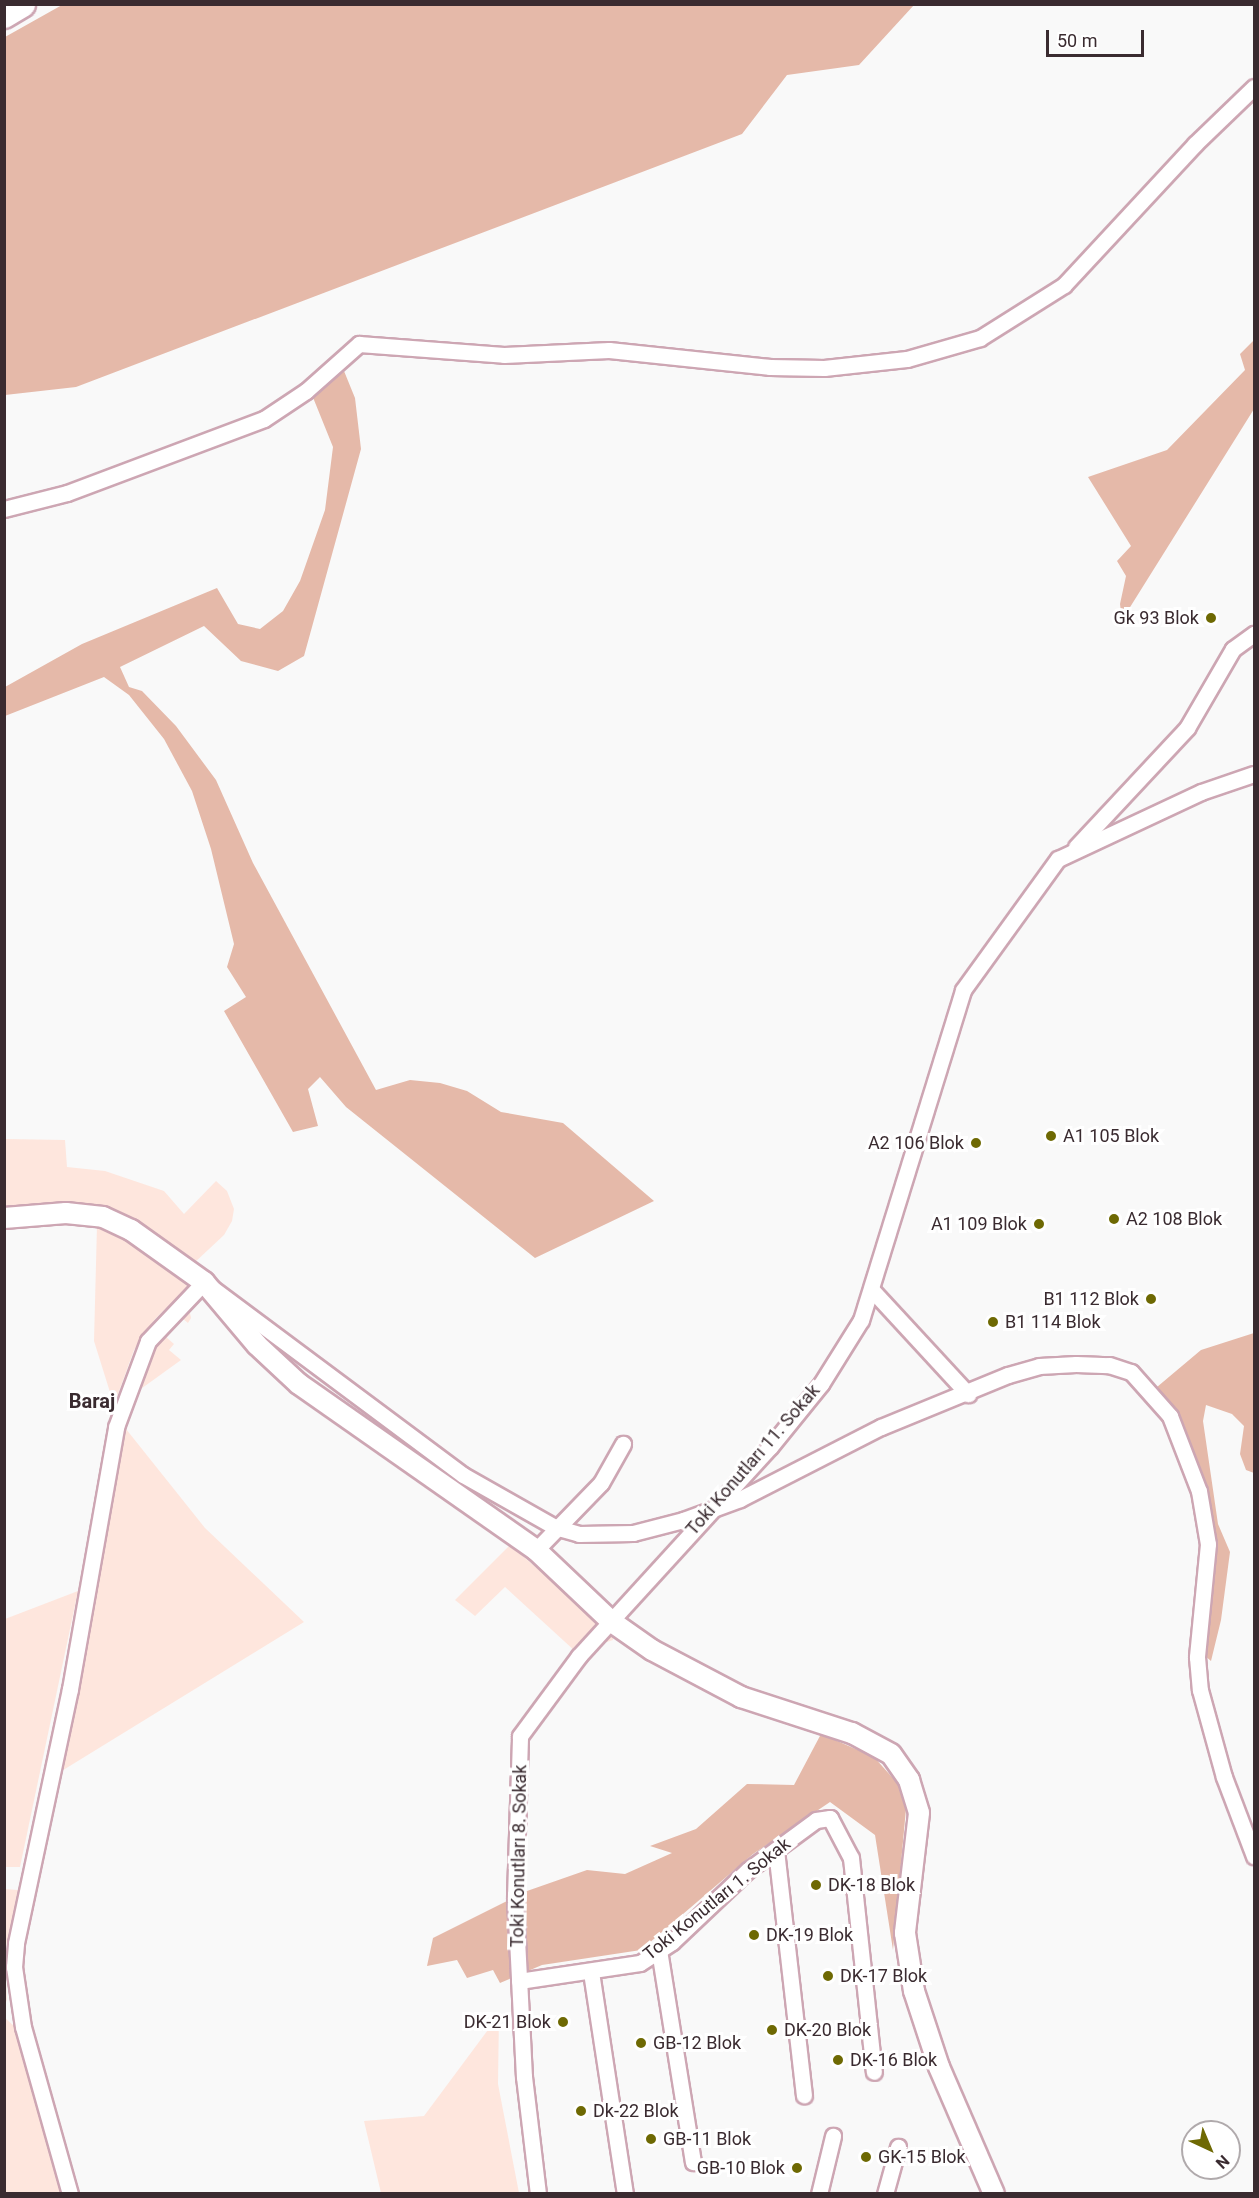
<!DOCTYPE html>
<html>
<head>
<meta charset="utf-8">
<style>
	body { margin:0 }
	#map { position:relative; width:1259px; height:2198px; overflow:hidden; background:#f9f9f9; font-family:Roboto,sans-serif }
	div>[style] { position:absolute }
	.green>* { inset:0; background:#fee6dd }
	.forest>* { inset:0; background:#e5b9a9 }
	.roads { filter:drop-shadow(2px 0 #cda6b3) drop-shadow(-2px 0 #cda6b3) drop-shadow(0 2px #cda6b3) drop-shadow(0 -2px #cda6b3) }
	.minor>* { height:15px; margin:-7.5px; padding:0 7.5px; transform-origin:7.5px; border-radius:7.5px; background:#fff }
	.tertiary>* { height:20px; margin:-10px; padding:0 10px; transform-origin:10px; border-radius:10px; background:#fff }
	.trunk>* { height:26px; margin:-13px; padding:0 13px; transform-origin:13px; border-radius:13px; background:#fff }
	.dots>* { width:16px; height:16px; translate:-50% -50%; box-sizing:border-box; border:3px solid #fff; border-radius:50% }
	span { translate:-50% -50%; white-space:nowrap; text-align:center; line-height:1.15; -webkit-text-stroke:6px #fff; paint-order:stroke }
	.poi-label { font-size:18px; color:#3a2b30 }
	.right { translate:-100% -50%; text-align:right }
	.left { translate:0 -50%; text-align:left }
	.street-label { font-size:18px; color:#3a2b30 }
	.neighbourhood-label { font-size:20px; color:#3a2b30; font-weight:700 }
	.frame { position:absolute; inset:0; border:6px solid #3a2b30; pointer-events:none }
	.north { position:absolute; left:1181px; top:2120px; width:60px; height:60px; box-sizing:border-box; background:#fff; border:2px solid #b0aaac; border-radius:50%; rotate:136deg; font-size:16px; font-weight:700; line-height:24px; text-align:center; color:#3a2b30 }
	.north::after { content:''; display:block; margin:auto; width:21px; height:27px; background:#6e6903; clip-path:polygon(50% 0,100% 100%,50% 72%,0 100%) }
	.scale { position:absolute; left:1046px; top:30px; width:98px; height:27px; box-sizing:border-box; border:3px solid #3a2b30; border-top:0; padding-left:8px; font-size:18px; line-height:21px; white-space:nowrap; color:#3a2b30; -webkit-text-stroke:4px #fff; paint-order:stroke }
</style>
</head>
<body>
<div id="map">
	<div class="green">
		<i style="clip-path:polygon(5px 1139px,65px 1140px,67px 1167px,105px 1171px,164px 1191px,184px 1214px,216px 1181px,227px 1191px,234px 1209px,232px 1221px,224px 1235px,193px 1264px,129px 1220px,5px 1210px)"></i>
		<i style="clip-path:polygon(97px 1225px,119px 1232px,190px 1285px,155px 1319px,134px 1350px,114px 1405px,94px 1341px)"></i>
		<i style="clip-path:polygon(189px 1308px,191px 1318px,188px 1323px,182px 1318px,166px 1337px,174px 1344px,169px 1350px,181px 1360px,138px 1391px,149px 1356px,162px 1332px)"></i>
		<i style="clip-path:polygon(126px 1429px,205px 1528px,304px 1622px,60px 1772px)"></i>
		<i style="clip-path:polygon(510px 1545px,613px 1634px,613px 1640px,576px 1652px,505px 1587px,475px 1616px,455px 1600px)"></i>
		<i style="clip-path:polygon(78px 1591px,20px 1867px,5px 1867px,5px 1619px)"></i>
		<i style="clip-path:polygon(4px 1889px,18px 1890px,5px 1952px,7px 2002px,4px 1995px)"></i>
		<i style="clip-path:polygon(499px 2015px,498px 2084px,519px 2193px,381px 2193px,364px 2121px,424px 2116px)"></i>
		<i style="clip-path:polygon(4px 2017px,14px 2026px,63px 2193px,5px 2193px)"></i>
	</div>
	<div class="forest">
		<i style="clip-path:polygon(62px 5px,62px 4px,914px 5px,859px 65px,787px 75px,742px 134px,76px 387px,5px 395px,5px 37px)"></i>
		<i style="clip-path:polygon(1254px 340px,1254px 409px,1122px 620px,1120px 604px,1126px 576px,1117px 561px,1131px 546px,1088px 477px,1167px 450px,1245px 370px,1240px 354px)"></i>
		<i style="clip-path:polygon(344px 371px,355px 398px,361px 449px,304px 656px,278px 671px,241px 661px,204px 626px,120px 667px,129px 687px,142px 691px,176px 726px,216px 780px,253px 863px,376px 1090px,410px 1080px,440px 1083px,467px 1091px,501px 1112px,563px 1123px,654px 1201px,535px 1258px,346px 1107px,320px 1077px,308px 1089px,318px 1126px,293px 1132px,224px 1011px,246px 997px,227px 967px,234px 944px,211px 849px,192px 791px,164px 739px,129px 695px,104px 677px,5px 716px,5px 687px,82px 644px,217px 588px,238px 624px,260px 629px,283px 611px,300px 581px,325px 510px,333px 447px,312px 395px)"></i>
		<i style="clip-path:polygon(1254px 1333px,1254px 1473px,1246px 1470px,1240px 1454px,1244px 1426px,1232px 1414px,1206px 1405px,1203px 1421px,1218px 1524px,1230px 1552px,1221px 1620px,1211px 1661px,1204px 1655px,1215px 1548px,1201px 1471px,1184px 1425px,1157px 1387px,1201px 1350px)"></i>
		<i style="clip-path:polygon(821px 1734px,874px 1757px,899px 1785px,906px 1809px,893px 1950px,875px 1835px,830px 1802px,753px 1854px,641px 1950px,542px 1965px,500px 1983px,493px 1970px,467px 1978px,457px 1960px,427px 1966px,433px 1938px,527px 1891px,587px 1870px,625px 1874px,672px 1853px,650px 1846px,696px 1829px,747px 1784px,794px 1785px)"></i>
	</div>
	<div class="roads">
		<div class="minor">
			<i style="left:4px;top:509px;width:65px;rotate:-14.3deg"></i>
			<i style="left:67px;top:493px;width:210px;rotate:-20.6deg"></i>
			<i style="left:264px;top:419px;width:50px;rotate:-33.7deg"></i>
			<i style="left:306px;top:391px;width:71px;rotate:-41.6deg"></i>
			<i style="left:359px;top:344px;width:145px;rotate:4.3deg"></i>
			<i style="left:504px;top:355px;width:105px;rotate:-2.7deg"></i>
			<i style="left:609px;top:350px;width:162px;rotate:6deg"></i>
			<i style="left:770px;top:367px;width:54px;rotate:1.1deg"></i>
			<i style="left:824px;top:368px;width:83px;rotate:-6.2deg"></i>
			<i style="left:907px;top:359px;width:76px;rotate:-16deg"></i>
			<i style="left:980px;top:338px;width:99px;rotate:-32.2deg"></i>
			<i style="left:1064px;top:285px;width:192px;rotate:-47.1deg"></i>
			<i style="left:1195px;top:144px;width:82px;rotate:-44deg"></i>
			<i style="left:1076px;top:847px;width:163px;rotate:-47deg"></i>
			<i style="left:1187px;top:728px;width:91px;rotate:-59.8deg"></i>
			<i style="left:1233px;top:649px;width:26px;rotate:-36deg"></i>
			<i style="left:872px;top:1290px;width:142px;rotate:47.3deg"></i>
			<i style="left:536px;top:1550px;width:93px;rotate:-45.9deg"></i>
			<i style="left:601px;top:1483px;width:45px;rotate:-60.6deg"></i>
			<i style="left:776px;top:1850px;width:247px;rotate:83.5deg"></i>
			<i style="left:659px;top:1950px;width:215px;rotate:80.9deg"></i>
			<i style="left:591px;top:1972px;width:225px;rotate:81.3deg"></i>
			<i style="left:519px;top:1981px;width:122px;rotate:-8.5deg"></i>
			<i style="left:640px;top:1963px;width:38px;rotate:-33deg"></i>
			<i style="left:672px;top:1942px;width:105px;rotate:-43.5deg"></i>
			<i style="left:748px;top:1870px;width:84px;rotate:-36.3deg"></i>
			<i style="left:816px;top:1820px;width:14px;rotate:-8deg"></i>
			<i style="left:830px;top:1818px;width:45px;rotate:62.3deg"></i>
			<i style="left:851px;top:1858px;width:215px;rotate:83.9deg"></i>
			<i style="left:70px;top:2194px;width:173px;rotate:-105.7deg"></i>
			<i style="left:23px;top:2027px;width:61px;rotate:-98.5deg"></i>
			<i style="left:14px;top:1967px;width:24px;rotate:-85deg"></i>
			<i style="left:16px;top:1943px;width:260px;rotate:-78deg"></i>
			<i style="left:70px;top:1689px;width:266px;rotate:-80deg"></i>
			<i style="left:116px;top:1427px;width:92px;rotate:-69.6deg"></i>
			<i style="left:148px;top:1341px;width:81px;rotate:-46.5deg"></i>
			<i style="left:204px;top:1282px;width:323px;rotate:36.7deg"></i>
			<i style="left:463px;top:1475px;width:106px;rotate:29.5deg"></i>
			<i style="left:555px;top:1527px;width:25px;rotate:16deg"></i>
			<i style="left:579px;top:1534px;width:54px;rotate:-1.1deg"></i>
			<i style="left:633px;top:1533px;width:52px;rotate:-14.6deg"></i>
			<i style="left:683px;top:1520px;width:61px;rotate:-20.2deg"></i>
			<i style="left:740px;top:1499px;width:158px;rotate:-27.1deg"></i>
			<i style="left:881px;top:1427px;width:137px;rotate:-22.3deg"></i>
			<i style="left:1008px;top:1375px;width:32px;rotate:-16deg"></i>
			<i style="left:1039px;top:1366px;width:37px;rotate:-3deg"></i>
			<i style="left:1076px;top:1364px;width:33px;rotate:2deg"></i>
			<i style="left:1109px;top:1365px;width:23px;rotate:18deg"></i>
			<i style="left:1131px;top:1372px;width:59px;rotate:48.4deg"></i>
			<i style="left:1170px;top:1416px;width:80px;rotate:68.9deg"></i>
			<i style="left:1199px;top:1491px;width:54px;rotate:80.4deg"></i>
			<i style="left:1208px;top:1544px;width:114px;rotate:95.6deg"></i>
			<i style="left:1197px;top:1657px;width:33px;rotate:85deg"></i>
			<i style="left:1200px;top:1690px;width:90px;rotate:74.6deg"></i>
			<i style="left:1224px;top:1777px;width:85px;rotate:69.2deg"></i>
			<i style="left:538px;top:2194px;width:118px;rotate:-96.8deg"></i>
			<i style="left:524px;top:2077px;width:180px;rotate:-92.9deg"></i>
			<i style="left:515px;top:1897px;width:161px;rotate:-88.2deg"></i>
			<i style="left:520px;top:1736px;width:99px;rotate:-53.6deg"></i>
			<i style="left:579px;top:1656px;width:283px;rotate:-47.6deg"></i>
			<i style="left:770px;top:1447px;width:81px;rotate:-51deg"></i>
			<i style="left:821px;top:1384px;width:75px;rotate:-58deg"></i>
			<i style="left:861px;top:1320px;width:345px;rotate:-72.8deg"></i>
			<i style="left:963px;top:990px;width:162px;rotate:-54.1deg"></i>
			<i style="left:1058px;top:859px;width:158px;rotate:-25.1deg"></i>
			<i style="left:1201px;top:792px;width:56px;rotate:-18.8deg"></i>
			<i style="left:819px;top:2194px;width:60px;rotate:-76.4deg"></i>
			<i style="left:885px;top:2194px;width:49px;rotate:-74.5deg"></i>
		</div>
		<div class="tertiary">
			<i style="left:4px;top:1218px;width:62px;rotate:-4.6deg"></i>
			<i style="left:66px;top:1213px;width:37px;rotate:6deg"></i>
			<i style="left:103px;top:1217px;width:31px;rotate:25deg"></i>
			<i style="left:131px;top:1230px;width:90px;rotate:35.5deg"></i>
			<i style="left:204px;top:1282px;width:82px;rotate:49.9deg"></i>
			<i style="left:257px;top:1345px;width:57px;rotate:42.9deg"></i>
			<i style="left:299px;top:1384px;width:289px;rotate:35deg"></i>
			<i style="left:536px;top:1550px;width:105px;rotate:43.5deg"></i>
			<i style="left:612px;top:1622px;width:49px;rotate:35deg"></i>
			<i style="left:652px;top:1650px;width:101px;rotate:27.8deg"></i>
			<i style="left:741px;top:1697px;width:117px;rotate:18deg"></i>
			<i style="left:852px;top:1733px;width:44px;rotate:28.3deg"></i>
			<i style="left:891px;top:1754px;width:32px;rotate:55deg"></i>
			<i style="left:909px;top:1780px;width:34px;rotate:73deg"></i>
			<i style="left:919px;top:1813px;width:121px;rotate:96.7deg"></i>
			<i style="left:905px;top:1933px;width:59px;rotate:81.2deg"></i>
			<i style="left:914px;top:1991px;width:80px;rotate:71.8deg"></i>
			<i style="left:939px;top:2067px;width:138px;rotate:66.6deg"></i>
		</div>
		<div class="trunk">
			<i style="left:4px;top:15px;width:21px;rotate:-31deg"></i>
		</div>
	</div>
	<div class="dots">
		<i style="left:1211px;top:618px;background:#6e6903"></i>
		<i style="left:1051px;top:1136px;background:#6e6903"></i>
		<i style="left:976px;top:1143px;background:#6e6903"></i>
		<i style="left:1114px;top:1219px;background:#6e6903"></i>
		<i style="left:1039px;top:1224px;background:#6e6903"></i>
		<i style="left:1151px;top:1299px;background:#6e6903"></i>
		<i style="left:993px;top:1322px;background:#6e6903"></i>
		<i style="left:816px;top:1885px;background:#6e6903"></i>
		<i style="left:754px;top:1935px;background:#6e6903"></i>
		<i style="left:828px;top:1976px;background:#6e6903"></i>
		<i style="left:563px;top:2022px;background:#6e6903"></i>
		<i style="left:772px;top:2030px;background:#6e6903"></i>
		<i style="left:641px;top:2043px;background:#6e6903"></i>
		<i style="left:838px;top:2060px;background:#6e6903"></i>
		<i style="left:581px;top:2111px;background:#6e6903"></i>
		<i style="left:651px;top:2139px;background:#6e6903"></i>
		<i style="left:866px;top:2157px;background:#6e6903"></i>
		<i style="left:797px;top:2168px;background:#6e6903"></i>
	</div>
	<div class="poi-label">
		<span class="right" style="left:1199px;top:618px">Gk 93 Blok</span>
		<span class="left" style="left:1063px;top:1136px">A1 105 Blok</span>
		<span class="right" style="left:964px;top:1143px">A2 106 Blok</span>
		<span class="left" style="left:1126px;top:1219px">A2 108 Blok</span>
		<span class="right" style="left:1027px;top:1224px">A1 109 Blok</span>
		<span class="right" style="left:1139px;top:1299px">B1 112 Blok</span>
		<span class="left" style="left:1005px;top:1322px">B1 114 Blok</span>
		<span class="left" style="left:828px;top:1885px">DK-18 Blok</span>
		<span class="left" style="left:766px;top:1935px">DK-19 Blok</span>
		<span class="left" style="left:840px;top:1976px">DK-17 Blok</span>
		<span class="right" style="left:551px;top:2022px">DK-21 Blok</span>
		<span class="left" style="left:784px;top:2030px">DK-20 Blok</span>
		<span class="left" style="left:653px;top:2043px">GB-12 Blok</span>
		<span class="left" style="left:850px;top:2060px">DK-16 Blok</span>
		<span class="left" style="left:593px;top:2111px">Dk-22 Blok</span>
		<span class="left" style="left:663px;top:2139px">GB-11 Blok</span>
		<span class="left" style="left:878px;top:2157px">GK-15 Blok</span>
		<span class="right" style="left:785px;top:2168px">GB-10 Blok</span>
	</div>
	<div class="street-label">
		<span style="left:753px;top:1460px;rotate:-49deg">Toki Konutları 11. Sokak</span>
		<span style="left:519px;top:1856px;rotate:-89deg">Toki Konutları 8. Sokak</span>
		<span style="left:717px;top:1899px;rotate:-39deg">Toki Konutları 1. Sokak</span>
	</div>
	<div class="neighbourhood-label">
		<span style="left:92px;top:1401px">Baraj</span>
	</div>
	<div class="frame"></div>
	<div class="north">N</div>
	<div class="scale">50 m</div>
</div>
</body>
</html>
